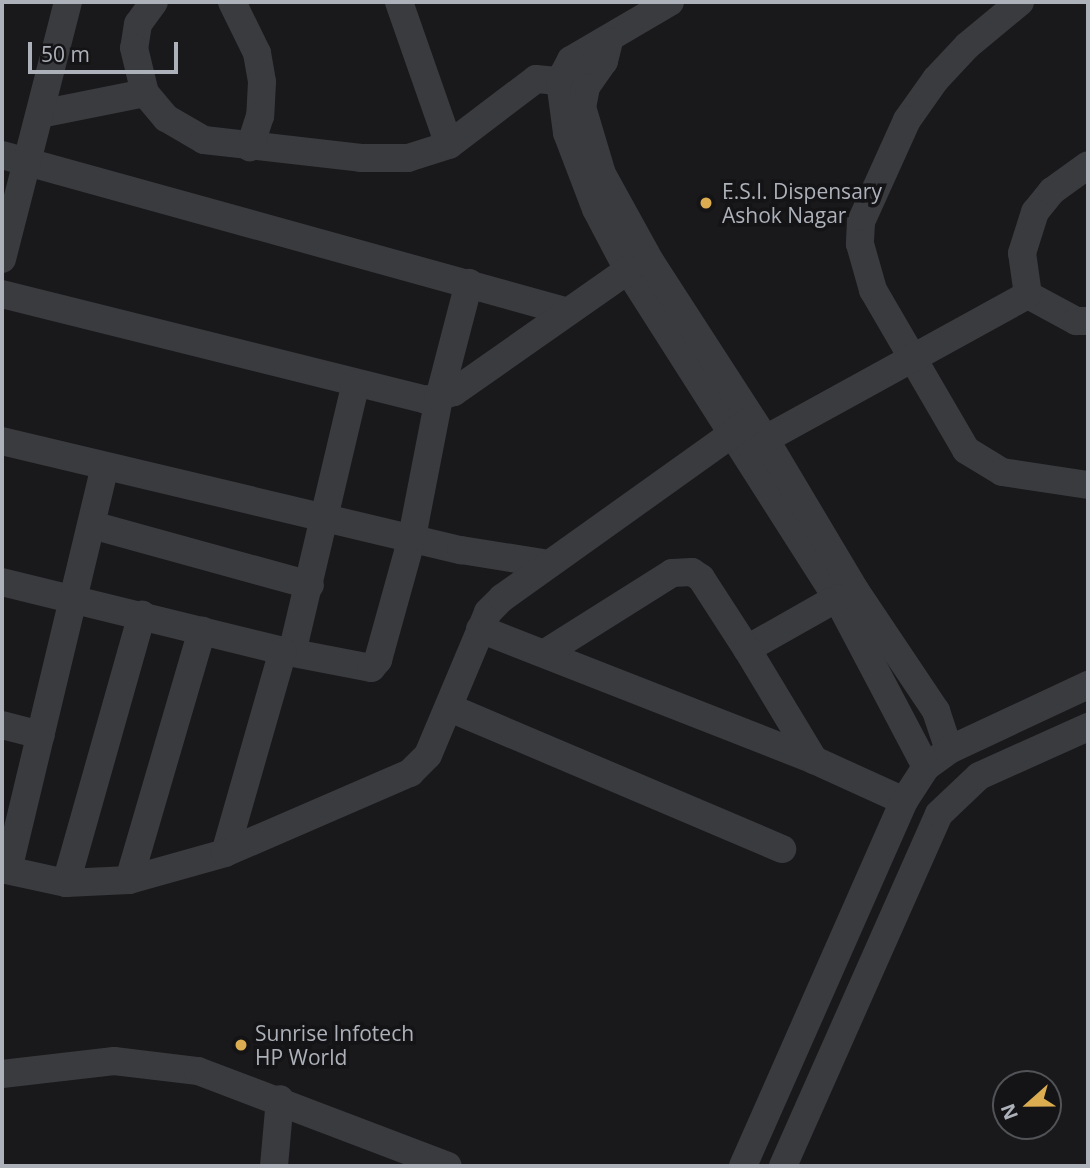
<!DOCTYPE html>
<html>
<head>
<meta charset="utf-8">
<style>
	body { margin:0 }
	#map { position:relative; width:1090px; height:1168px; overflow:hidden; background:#19191b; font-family:"Open Sans",sans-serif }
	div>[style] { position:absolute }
	.minor>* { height:28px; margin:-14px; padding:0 14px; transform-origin:14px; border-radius:14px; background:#3a3b3f }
	.dots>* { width:19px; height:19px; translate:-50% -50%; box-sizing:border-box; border:4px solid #141416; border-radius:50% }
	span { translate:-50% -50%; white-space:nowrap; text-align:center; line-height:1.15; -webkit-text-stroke:7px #141416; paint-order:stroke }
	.poi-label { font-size:21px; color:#adb1b9 }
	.left { translate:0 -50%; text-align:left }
	.frame { position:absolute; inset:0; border:4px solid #adb1b9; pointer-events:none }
	.north { position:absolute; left:992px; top:1070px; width:70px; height:70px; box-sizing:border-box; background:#141416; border:2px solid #515357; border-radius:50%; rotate:249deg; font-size:19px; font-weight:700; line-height:28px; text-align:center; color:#adb1b9 }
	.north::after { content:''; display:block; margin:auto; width:24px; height:32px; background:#dbac50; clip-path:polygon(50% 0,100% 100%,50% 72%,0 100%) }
	.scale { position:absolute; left:28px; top:42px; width:150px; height:32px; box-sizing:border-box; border:4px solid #adb1b9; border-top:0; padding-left:9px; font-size:21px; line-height:24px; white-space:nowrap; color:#adb1b9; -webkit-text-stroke:5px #141416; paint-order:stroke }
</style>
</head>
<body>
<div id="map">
	<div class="minor">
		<i style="left:154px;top:2px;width:27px;rotate:126deg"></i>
		<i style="left:138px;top:24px;width:24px;rotate:99deg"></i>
		<i style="left:134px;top:48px;width:46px;rotate:76.3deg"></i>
		<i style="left:145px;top:93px;width:33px;rotate:50deg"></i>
		<i style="left:166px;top:118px;width:44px;rotate:30.1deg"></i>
		<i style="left:204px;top:140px;width:158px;rotate:6.5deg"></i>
		<i style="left:361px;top:158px;width:47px"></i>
		<i style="left:408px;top:158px;width:43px;rotate:-17.6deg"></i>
		<i style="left:449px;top:145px;width:109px;rotate:-37.2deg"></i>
		<i style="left:536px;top:79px;width:24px;rotate:5deg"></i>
		<i style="left:232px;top:2px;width:57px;rotate:63.9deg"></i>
		<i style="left:257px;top:53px;width:29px;rotate:80deg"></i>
		<i style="left:262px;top:82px;width:34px;rotate:93deg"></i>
		<i style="left:260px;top:116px;width:33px;rotate:108deg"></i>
		<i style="left:399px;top:2px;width:151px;rotate:70.7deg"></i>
		<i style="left:670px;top:2px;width:115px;rotate:149.6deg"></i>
		<i style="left:571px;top:60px;width:24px;rotate:118deg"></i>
		<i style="left:560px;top:81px;width:52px;rotate:82.3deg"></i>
		<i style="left:567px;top:133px;width:81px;rotate:69.1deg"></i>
		<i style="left:596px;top:209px;width:69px;rotate:62.3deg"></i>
		<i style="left:628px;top:270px;width:389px;rotate:57.5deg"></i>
		<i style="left:837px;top:598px;width:191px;rotate:62.2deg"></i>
		<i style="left:1020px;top:2px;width:69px;rotate:140.3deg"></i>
		<i style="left:967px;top:46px;width:45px;rotate:133.2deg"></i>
		<i style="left:936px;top:79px;width:50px;rotate:125.3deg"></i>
		<i style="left:907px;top:120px;width:112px;rotate:114.3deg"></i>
		<i style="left:861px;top:222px;width:22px;rotate:93deg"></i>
		<i style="left:860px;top:244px;width:48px;rotate:74.2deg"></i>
		<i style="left:873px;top:290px;width:185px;rotate:59.8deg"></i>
		<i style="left:966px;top:450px;width:42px;rotate:31.4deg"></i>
		<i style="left:1002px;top:472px;width:87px;rotate:8.6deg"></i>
		<i style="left:609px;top:41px;width:21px;rotate:104deg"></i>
		<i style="left:604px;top:61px;width:32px;rotate:125deg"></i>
		<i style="left:586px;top:87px;width:20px;rotate:101deg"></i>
		<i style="left:582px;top:107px;width:70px;rotate:73.4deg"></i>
		<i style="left:602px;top:174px;width:99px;rotate:61.1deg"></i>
		<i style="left:650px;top:261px;width:212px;rotate:57.1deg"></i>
		<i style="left:765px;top:439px;width:176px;rotate:59.2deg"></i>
		<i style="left:855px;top:590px;width:146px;rotate:56.2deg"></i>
		<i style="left:936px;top:711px;width:41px;rotate:71.6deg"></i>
		<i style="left:40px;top:114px;width:107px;rotate:-11.3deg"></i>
		<i style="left:2px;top:155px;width:584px;rotate:15.49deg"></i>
		<i style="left:2px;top:259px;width:265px;rotate:-75.6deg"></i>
		<i style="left:2px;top:294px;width:437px;rotate:14deg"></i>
		<i style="left:426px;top:400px;width:29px;rotate:-16deg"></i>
		<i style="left:454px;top:392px;width:213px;rotate:-35deg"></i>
		<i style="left:1028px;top:295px;width:42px;rotate:-98.1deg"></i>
		<i style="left:1022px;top:253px;width:43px;rotate:-72.4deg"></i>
		<i style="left:1035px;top:212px;width:27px;rotate:-51deg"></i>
		<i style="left:1052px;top:191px;width:44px;rotate:-35.8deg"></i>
		<i style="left:1028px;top:295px;width:55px;rotate:28.4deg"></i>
		<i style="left:1076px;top:321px;width:12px"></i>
		<i style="left:2px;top:441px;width:472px;rotate:13.4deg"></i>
		<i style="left:461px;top:550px;width:88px;rotate:9.1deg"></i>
		<i style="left:751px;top:447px;width:316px;rotate:-28.8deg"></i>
		<i style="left:92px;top:525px;width:226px;rotate:15.4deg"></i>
		<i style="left:2px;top:582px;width:289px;rotate:13.8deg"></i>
		<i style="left:283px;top:651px;width:90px;rotate:10.9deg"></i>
		<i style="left:371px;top:668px;width:11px;rotate:-49deg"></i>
		<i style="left:378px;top:660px;width:128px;rotate:-74.5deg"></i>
		<i style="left:412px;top:537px;width:142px;rotate:-79deg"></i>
		<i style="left:439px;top:398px;width:119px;rotate:-75.4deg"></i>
		<i style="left:480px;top:629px;width:359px;rotate:21.4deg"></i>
		<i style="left:814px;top:760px;width:99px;rotate:24.5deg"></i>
		<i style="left:747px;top:649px;width:103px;rotate:-29.5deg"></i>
		<i style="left:292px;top:653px;width:277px;rotate:-76.7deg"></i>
		<i style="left:545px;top:653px;width:150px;rotate:-32.2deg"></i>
		<i style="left:672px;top:573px;width:20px;rotate:-3deg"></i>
		<i style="left:692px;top:572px;width:11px;rotate:34deg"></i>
		<i style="left:701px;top:578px;width:85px;rotate:57.1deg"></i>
		<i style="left:747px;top:649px;width:130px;rotate:58.9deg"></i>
		<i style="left:450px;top:708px;width:361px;rotate:23deg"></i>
		<i style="left:2px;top:725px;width:40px;rotate:14.4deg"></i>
		<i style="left:225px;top:853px;width:210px;rotate:-74deg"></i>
		<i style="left:2px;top:869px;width:66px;rotate:12.3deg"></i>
		<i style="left:66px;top:883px;width:63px;rotate:-2.7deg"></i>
		<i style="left:129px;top:880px;width:100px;rotate:-15.7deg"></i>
		<i style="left:225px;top:853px;width:202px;rotate:-23.4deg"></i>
		<i style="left:410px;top:773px;width:25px;rotate:-45deg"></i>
		<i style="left:428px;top:755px;width:155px;rotate:-67.2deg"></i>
		<i style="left:488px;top:612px;width:20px;rotate:-45deg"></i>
		<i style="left:502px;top:598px;width:307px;rotate:-35.5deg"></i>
		<i style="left:8px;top:870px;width:415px;rotate:-76.5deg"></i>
		<i style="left:129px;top:880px;width:260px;rotate:-73.7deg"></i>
		<i style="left:66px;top:883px;width:279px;rotate:-74.2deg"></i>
		<i style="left:2px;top:1074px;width:113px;rotate:-6.6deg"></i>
		<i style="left:114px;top:1061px;width:85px;rotate:6.8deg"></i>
		<i style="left:198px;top:1071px;width:267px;rotate:20.8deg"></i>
		<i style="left:274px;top:1166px;width:67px;rotate:-84.9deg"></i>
		<i style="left:743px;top:1166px;width:399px;rotate:-66.2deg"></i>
		<i style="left:904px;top:801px;width:40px;rotate:-57.1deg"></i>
		<i style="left:926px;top:767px;width:29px;rotate:-36deg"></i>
		<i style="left:949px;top:750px;width:153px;rotate:-25.1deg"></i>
		<i style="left:783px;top:1166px;width:385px;rotate:-66.1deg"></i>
		<i style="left:939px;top:814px;width:55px;rotate:-43.5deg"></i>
		<i style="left:979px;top:776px;width:120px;rotate:-24.2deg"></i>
	</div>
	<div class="dots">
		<i style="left:706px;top:203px;background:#dbac50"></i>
		<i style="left:241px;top:1045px;background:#dbac50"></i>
	</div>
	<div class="poi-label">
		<span class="left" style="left:722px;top:203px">E.S.I. Dispensary<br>Ashok Nagar</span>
		<span class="left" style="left:255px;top:1045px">Sunrise Infotech<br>HP World</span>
	</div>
	<div class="frame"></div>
	<div class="north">N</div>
	<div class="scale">50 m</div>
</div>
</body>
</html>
